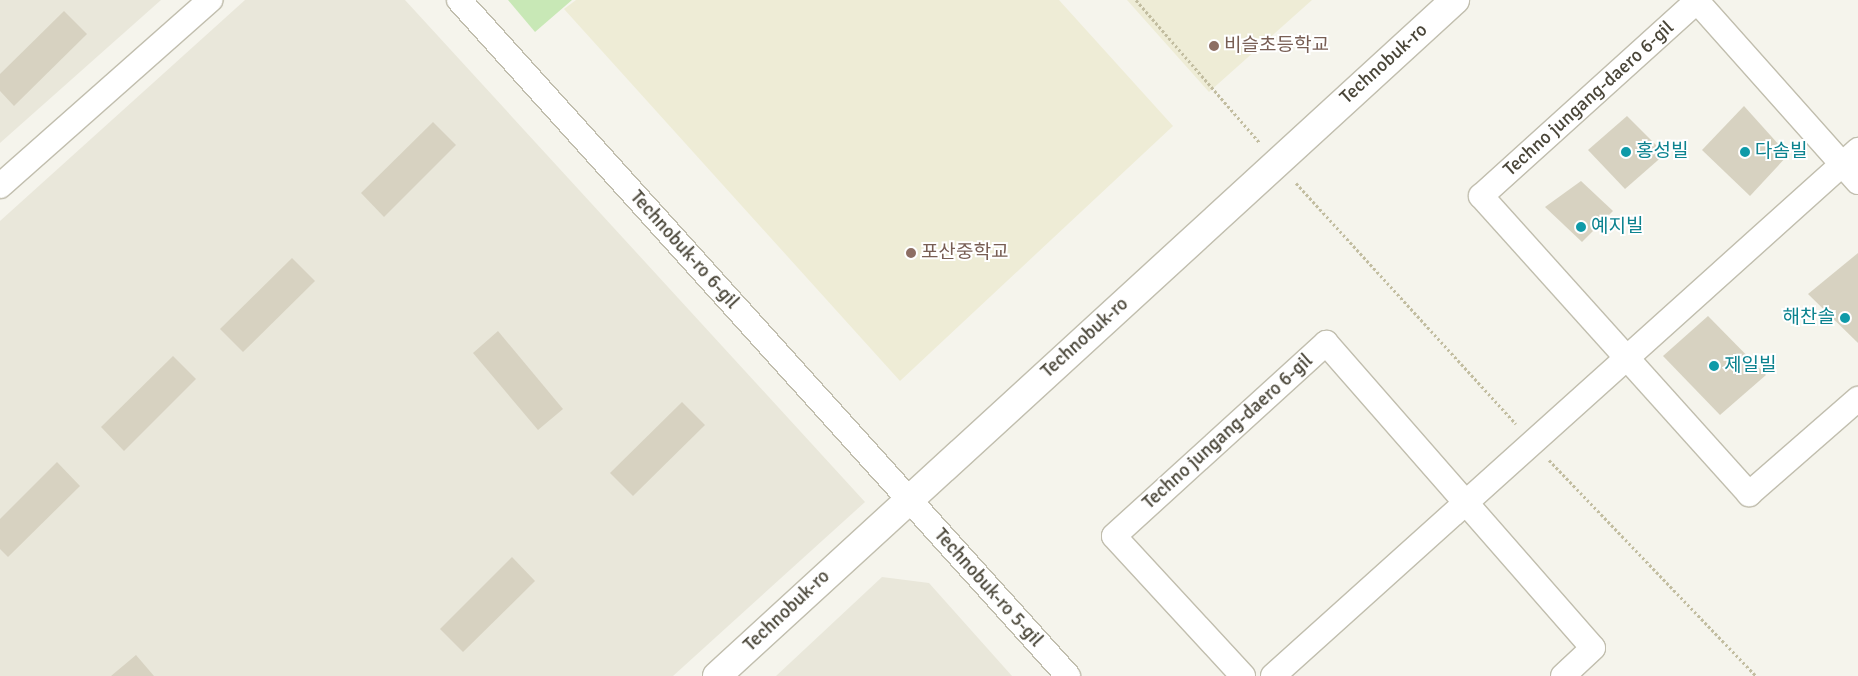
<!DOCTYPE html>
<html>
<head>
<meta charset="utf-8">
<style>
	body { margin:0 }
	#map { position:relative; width:1858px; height:676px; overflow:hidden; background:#f5f4ec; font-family:Signika,"Noto Sans KR",sans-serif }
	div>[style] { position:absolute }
	.residential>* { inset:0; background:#e9e7da }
	.education>* { inset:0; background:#eeecd6 }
	.green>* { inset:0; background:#c8e8b6 }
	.building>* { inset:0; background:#d7d2c1 }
	.path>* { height:3px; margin-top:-1.5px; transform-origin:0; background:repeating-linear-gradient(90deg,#c2bda0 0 2.5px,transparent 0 5px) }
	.roads { filter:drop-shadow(1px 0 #c1beae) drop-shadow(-1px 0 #c1beae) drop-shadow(0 1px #c1beae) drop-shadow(0 -1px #c1beae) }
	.minor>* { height:24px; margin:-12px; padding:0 12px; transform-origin:12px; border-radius:12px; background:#fff }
	.tertiary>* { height:28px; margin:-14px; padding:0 14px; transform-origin:14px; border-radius:14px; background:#fff }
	.dots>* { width:14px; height:14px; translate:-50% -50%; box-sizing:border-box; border:2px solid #fff; border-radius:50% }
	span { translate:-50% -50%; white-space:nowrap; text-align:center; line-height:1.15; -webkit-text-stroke:4px #fff; paint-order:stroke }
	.education-label { font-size:19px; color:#785e54 }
	.left { translate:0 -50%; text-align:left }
	.street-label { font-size:19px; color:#4a4639 }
	.culture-label { font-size:19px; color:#0d838f }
	.right { translate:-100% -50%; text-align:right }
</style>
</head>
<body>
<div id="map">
	<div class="residential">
		<i style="clip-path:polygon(0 0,161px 0,0 143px)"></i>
		<i style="clip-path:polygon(245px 0,405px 0,865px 502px,673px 676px,0 676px,0 221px)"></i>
		<i style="clip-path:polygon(882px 577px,929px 583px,1012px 676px,776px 676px)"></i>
	</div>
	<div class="education">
		<i style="clip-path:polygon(576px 0,1059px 0,1173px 126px,900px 381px,564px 9px)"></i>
		<i style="clip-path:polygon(1127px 0,1312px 0,1209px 92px)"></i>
	</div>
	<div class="green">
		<i style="clip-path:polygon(508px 0,572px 0,535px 32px)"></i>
	</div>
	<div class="building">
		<i style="clip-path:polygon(64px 11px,87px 34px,14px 106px,0 91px,0 74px)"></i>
		<i style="clip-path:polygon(1744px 106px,1788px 155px,1750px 196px,1702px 150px)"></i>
		<i style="clip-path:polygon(1627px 116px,1665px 154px,1625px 189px,1588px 150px)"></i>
		<i style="clip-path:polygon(433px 122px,456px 145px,384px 217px,361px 193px)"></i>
		<i style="clip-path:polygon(1581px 181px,1613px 211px,1582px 242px,1545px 207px)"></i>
		<i style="clip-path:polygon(1858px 253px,1858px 343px,1808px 294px)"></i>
		<i style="clip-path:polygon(292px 258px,315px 281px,243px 352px,220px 329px)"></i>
		<i style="clip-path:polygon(1708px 316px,1766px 375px,1720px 415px,1663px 356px)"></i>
		<i style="clip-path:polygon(498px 331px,563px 409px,538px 430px,473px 353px)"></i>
		<i style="clip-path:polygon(173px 356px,196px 379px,124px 451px,101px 427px)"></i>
		<i style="clip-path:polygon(682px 402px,705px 425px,633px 496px,610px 473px)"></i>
		<i style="clip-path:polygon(57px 462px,80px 486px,8px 557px,0 549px,0 519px)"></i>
		<i style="clip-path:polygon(512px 557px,535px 581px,463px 652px,440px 629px)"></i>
		<i style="clip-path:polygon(136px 655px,154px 676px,111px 676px)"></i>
	</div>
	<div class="path">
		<i style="left:1136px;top:0;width:189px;rotate:49.1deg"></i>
		<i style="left:1296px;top:183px;width:326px;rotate:47.6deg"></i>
		<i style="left:1549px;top:460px;width:299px;rotate:46.2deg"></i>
	</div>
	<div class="roads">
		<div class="minor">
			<i style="left:459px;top:0;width:910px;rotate:47.98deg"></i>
			<i style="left:1858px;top:182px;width:242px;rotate:-131.7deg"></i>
			<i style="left:1697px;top:1px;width:291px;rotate:137.9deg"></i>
			<i style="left:1481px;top:196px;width:401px;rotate:48deg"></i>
			<i style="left:1749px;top:494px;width:145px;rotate:-41.1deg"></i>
			<i style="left:0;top:186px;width:281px;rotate:-41.5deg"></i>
			<i style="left:1243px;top:676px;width:190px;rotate:-132.7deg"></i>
			<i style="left:1114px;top:536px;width:287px;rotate:-42.3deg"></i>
			<i style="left:1326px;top:343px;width:405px;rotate:48.8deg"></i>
			<i style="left:1593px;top:648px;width:41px;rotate:137deg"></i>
			<i style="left:1273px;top:676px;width:787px;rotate:-41.96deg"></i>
		</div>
		<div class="tertiary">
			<i style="left:717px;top:676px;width:1001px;rotate:-42.49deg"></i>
		</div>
	</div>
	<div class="dots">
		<i style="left:1214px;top:46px;background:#8d6e63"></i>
		<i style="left:1626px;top:152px;background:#0f9aa8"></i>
		<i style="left:1745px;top:152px;background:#0f9aa8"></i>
		<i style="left:1581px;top:227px;background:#0f9aa8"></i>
		<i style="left:911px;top:253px;background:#8d6e63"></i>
		<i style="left:1845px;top:318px;background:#0f9aa8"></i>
		<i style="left:1714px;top:366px;background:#0f9aa8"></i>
	</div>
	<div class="education-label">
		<span class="left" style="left:1224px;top:46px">비슬초등학교</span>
		<span class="left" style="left:921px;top:253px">포산중학교</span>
	</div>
	<div class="street-label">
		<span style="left:1384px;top:64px;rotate:-42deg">Technobuk-ro</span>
		<span style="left:1589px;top:99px;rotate:-42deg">Techno jungang-daero 6-gil</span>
		<span style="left:684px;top:250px;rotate:48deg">Technobuk-ro 6-gil</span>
		<span style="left:1085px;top:338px;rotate:-42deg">Technobuk-ro</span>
		<span style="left:1228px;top:432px;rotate:-42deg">Techno jungang-daero 6-gil</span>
		<span style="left:988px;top:588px;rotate:48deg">Technobuk-ro 5-gil</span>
		<span style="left:787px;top:611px;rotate:-43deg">Technobuk-ro</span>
	</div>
	<div class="culture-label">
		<span class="left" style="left:1636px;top:152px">홍성빌</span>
		<span class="left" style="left:1755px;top:152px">다솜빌</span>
		<span class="left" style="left:1591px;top:227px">예지빌</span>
		<span class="right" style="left:1835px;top:318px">해찬솔</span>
		<span class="left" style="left:1724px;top:366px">제일빌</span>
	</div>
</div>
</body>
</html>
